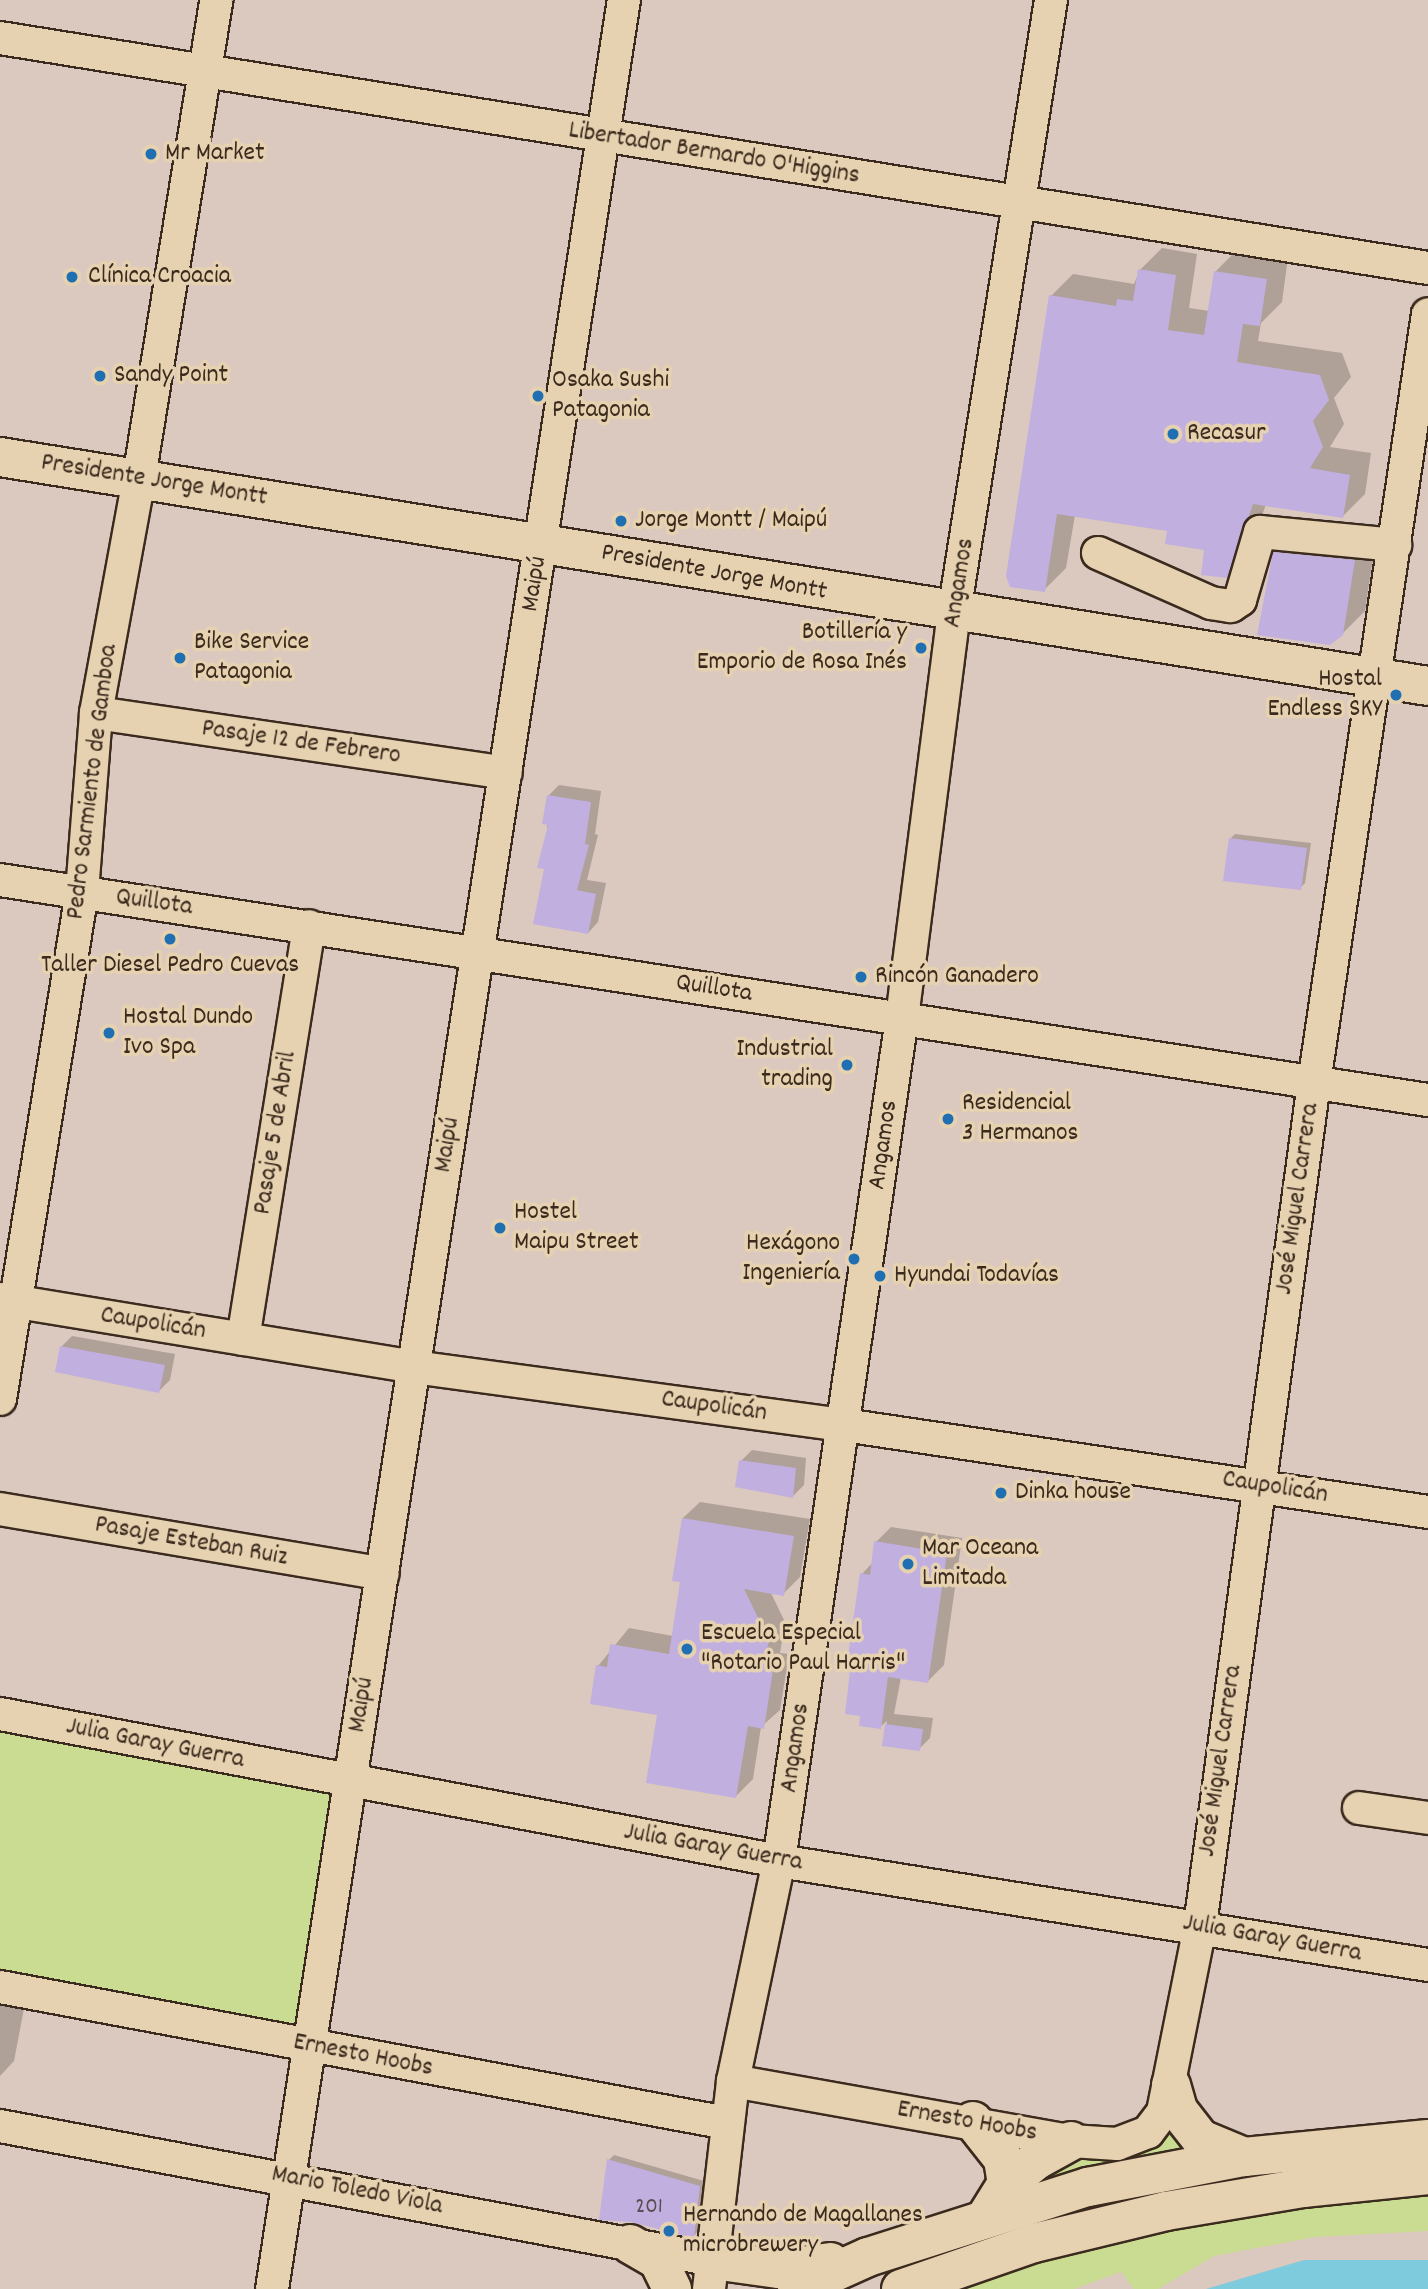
<!DOCTYPE html>
<html>
<head>
<meta charset="utf-8">
<style>
	body { margin:0 }
	#map { position:relative; width:1428px; height:2289px; overflow:hidden; background:#dbc8be; font-family:Dekko,sans-serif }
	div>[style] { position:absolute }
	.green>* { inset:0; background:#c9dc91 }
	.water>* { inset:0; background:#7ecbdd }
	.shadow>* { inset:0; background:#0003 }
	.building>* { inset:0; background:#c0afdf }
	.roads { filter:drop-shadow(2px 0 #3b2a1e) drop-shadow(-2px 0 #3b2a1e) drop-shadow(0 2px #3b2a1e) drop-shadow(0 -2px #3b2a1e) }
	.minor>* { height:32px; margin:-16px; padding:0 16px; transform-origin:16px; border-radius:16px; background:#e6d2b0 }
	.major>* { height:38px; margin:-19px; padding:0 19px; transform-origin:19px; border-radius:19px; background:#e6d2b0 }
	.dots>* { width:19px; height:19px; translate:-50% -50%; box-sizing:border-box; border:4px solid #e6d2b0; border-radius:50% }
	span { translate:-50% -50%; white-space:nowrap; text-align:center; line-height:1.15; -webkit-text-stroke:7px #e6d2b0; paint-order:stroke }
	.number-label { font-size:23px; color:#5c4b4e }
	.number-label span { -webkit-text-stroke-width:0 }
	.poi-label { font-size:26px; color:#3b2a1e }
	.left { translate:0 -50%; text-align:left }
	.right { translate:-100% -50%; text-align:right }
	.street-label { font-size:26px; color:#3b2a1e }
</style>
</head>
<body>
<div id="map">
	<div class="green">
		<i style="clip-path:polygon(0 1732px,339px 1792px,300px 2030px,0 1978px)"></i>
		<i style="clip-path:polygon(1171px 2113px,1203px 2150px,1015px 2194px,1059px 2154px,1119px 2158px,1136px 2154px,1150px 2145px)"></i>
		<i style="clip-path:polygon(1428px 2188px,1428px 2231px,1315px 2237px,1214px 2256px,1158px 2289px,1134px 2289px,1121px 2272px,1074px 2289px,933px 2289px,1115px 2235px)"></i>
	</div>
	<div class="water">
		<i style="clip-path:polygon(1304px 2260px,1428px 2260px,1428px 2289px,1206px 2289px)"></i>
	</div>
	<div class="shadow">
		<i style="clip-path:polygon(1162px 248px,1197px 254px,1189px 308px,1210px 311px,1216px 271px,1238px 249px,1288px 257px,1282px 302px,1261px 323px,1258px 341px,1342px 353px,1351px 377px,1334px 398px,1344px 424px,1330px 447px,1371px 453px,1365px 494px,1343px 516px,1266px 504px,1249px 554px,1227px 576px,1206px 548px,1169px 530px,1075px 515px,1066px 568px,1044px 590px,1051px 296px,1073px 274px,1134px 284px,1140px 270px)"></i>
		<i style="clip-path:polygon(1297px 530px,1376px 538px,1365px 611px,1342px 634px,1275px 553px)"></i>
		<i style="clip-path:polygon(559px 785px,601px 791px,595px 834px,598px 835px,587px 880px,606px 883px,598px 922px,588px 933px,546px 868px,548px 796px)"></i>
		<i style="clip-path:polygon(1235px 834px,1311px 843px,1305px 883px,1300px 888px,1230px 839px)"></i>
		<i style="clip-path:polygon(72px 1336px,175px 1354px,170px 1380px,159px 1391px,61px 1347px)"></i>
		<i style="clip-path:polygon(752px 1450px,806px 1458px,804px 1485px,793px 1496px,741px 1461px)"></i>
		<i style="clip-path:polygon(700px 1502px,810px 1519px,800px 1577px,783px 1594px,770px 1591px,785px 1622px,780px 1653px,789px 1654px,780px 1710px,761px 1727px,753px 1779px,736px 1796px,660px 1713px,598px 1666px,629px 1628px,673px 1636px,682px 1581px,683px 1518px)"></i>
		<i style="clip-path:polygon(891px 1527px,962px 1538px,944px 1665px,928px 1681px,901px 1677px,894px 1714px,933px 1718px,930px 1738px,919px 1749px,884px 1745px,887px 1721px,880px 1727px,862px 1574px,873px 1562px,876px 1542px)"></i>
		<i style="clip-path:polygon(0 1999px,25px 2003px,14px 2061px,0 2076px)"></i>
		<i style="clip-path:polygon(614px 2155px,704px 2181px,698px 2231px,694px 2236px,609px 2160px)"></i>
	</div>
	<div class="building">
		<i style="clip-path:polygon(1138px 269px,1176px 275px,1168px 330px,1204px 335px,1214px 271px,1267px 279px,1260px 326px,1243px 324px,1237px 362px,1320px 375px,1329px 400px,1313px 421px,1323px 447px,1310px 468px,1350px 475px,1343px 518px,1253px 504px,1227px 578px,1201px 575px,1204px 550px,1165px 544px,1167px 531px,1057px 514px,1045px 592px,1010px 587px,1006px 576px,1049px 295px,1116px 306px,1117px 299px,1133px 301px)"></i>
		<i style="clip-path:polygon(1273px 552px,1355px 560px,1343px 635px,1330px 645px,1257px 635px)"></i>
		<i style="clip-path:polygon(547px 795px,591px 802px,585px 844px,589px 845px,577px 890px,596px 894px,588px 934px,533px 924px,544px 869px,537px 868px,548px 825px,542px 824px)"></i>
		<i style="clip-path:polygon(1229px 838px,1307px 848px,1301px 890px,1223px 881px)"></i>
		<i style="clip-path:polygon(60px 1346px,165px 1365px,159px 1393px,55px 1372px)"></i>
		<i style="clip-path:polygon(739px 1460px,796px 1468px,793px 1498px,735px 1487px)"></i>
		<i style="clip-path:polygon(682px 1518px,794px 1536px,784px 1596px,744px 1589px,769px 1640px,764px 1669px,773px 1670px,764px 1729px,748px 1726px,736px 1798px,646px 1783px,657px 1715px,590px 1704px,596px 1665px,607px 1667px,610px 1644px,669px 1654px,680px 1582px,672px 1581px)"></i>
		<i style="clip-path:polygon(874px 1541px,947px 1553px,928px 1683px,888px 1677px,881px 1729px,859px 1726px,860px 1716px,845px 1714px,850px 1671px,846px 1670px,860px 1573px,870px 1575px)"></i>
		<i style="clip-path:polygon(885px 1724px,923px 1729px,920px 1751px,882px 1746px)"></i>
		<i style="clip-path:polygon(607px 2159px,700px 2186px,694px 2238px,631px 2222px,599px 2220px)"></i>
	</div>
	<div class="roads">
		<div class="minor">
			<i style="left:0;top:38px;width:1446px;rotate:9.15deg"></i>
			<i style="left:1098px;top:553px;width:124px;rotate:23.9deg"></i>
			<i style="left:1211px;top:603px;width:20px;rotate:9deg"></i>
			<i style="left:1231px;top:606px;width:11px;rotate:-34deg"></i>
			<i style="left:1240px;top:600px;width:71px;rotate:-73.6deg"></i>
			<i style="left:1260px;top:532px;width:136px;rotate:5.5deg"></i>
			<i style="left:96px;top:713px;width:414px;rotate:8.3deg"></i>
			<i style="left:0;top:880px;width:1445px;rotate:8.76deg"></i>
			<i style="left:0;top:1299px;width:420px;rotate:9.3deg"></i>
			<i style="left:414px;top:1367px;width:434px;rotate:7.7deg"></i>
			<i style="left:844px;top:1425px;width:590px;rotate:8.47deg"></i>
			<i style="left:243px;top:1339px;width:418px;rotate:-80.9deg"></i>
			<i style="left:0;top:1399px;width:514px;rotate:-80.81deg"></i>
			<i style="left:82px;top:892px;width:180px;rotate:-85.5deg"></i>
			<i style="left:96px;top:713px;width:239px;rotate:-79.6deg"></i>
			<i style="left:139px;top:478px;width:484px;rotate:-80.8deg"></i>
			<i style="left:0;top:1509px;width:388px;rotate:9.6deg"></i>
			<i style="left:0;top:1714px;width:793px;rotate:10.69deg"></i>
			<i style="left:779px;top:1861px;width:657px;rotate:9.1deg"></i>
			<i style="left:1359px;top:1808px;width:70px;rotate:8.2deg"></i>
			<i style="left:0;top:1987px;width:740px;rotate:10.6deg"></i>
			<i style="left:733px;top:2081px;width:343px;rotate:10.1deg"></i>
			<i style="left:1071px;top:2141px;width:46px;rotate:3.7deg"></i>
			<i style="left:1117px;top:2144px;width:33px;rotate:-21deg"></i>
			<i style="left:1148px;top:2132px;width:25px;rotate:-53deg"></i>
			<i style="left:1163px;top:2112px;width:190px;rotate:-78.7deg"></i>
			<i style="left:1200px;top:1926px;width:851px;rotate:-82.3deg"></i>
			<i style="left:1314px;top:1083px;width:777px;rotate:-81.57deg"></i>
			<i style="left:0;top:2126px;width:725px;rotate:10.64deg"></i>
			<i style="left:272px;top:2289px;width:2316px;rotate:-81.26deg"></i>
			<i style="left:709px;top:2289px;width:209px;rotate:-83.4deg"></i>
			<i style="left:733px;top:2081px;width:225px;rotate:-78.2deg"></i>
			<i style="left:779px;top:1861px;width:852px;rotate:-81.7deg"></i>
			<i style="left:902px;top:1018px;width:408px;rotate:-82.7deg"></i>
			<i style="left:954px;top:613px;width:621px;rotate:-81.01deg"></i>
		</div>
		<div class="major">
			<i style="left:0;top:457px;width:1446px;rotate:9.11deg"></i>
			<i style="left:1171px;top:2085px;width:26px;rotate:74deg"></i>
			<i style="left:1178px;top:2110px;width:37px;rotate:52deg"></i>
			<i style="left:1201px;top:2139px;width:47px;rotate:22.7deg"></i>
			<i style="left:973px;top:2121px;width:48px;rotate:51.7deg"></i>
			<i style="left:1003px;top:2159px;width:25px;rotate:81deg"></i>
			<i style="left:986px;top:2217px;width:39px;rotate:-58deg"></i>
			<i style="left:1007px;top:2184px;width:36px;rotate:-39deg"></i>
			<i style="left:1035px;top:2161px;width:41px;rotate:-29.1deg"></i>
			<i style="left:630px;top:2244px;width:32px;rotate:30deg"></i>
			<i style="left:658px;top:2260px;width:32px;rotate:64deg"></i>
			<i style="left:713px;top:2260px;width:67px;rotate:7.8deg"></i>
			<i style="left:779px;top:2269px;width:52px;rotate:-7.7deg"></i>
			<i style="left:797px;top:2289px;width:78px;rotate:-24.3deg"></i>
			<i style="left:868px;top:2257px;width:231px;rotate:-17.7deg"></i>
			<i style="left:1088px;top:2187px;width:159px;rotate:-10.9deg"></i>
			<i style="left:1244px;top:2157px;width:185px;rotate:-5.6deg"></i>
			<i style="left:901px;top:2289px;width:141px;rotate:-19.1deg"></i>
			<i style="left:1034px;top:2243px;width:136px;rotate:-13.6deg"></i>
			<i style="left:1166px;top:2211px;width:139px;rotate:-9.5deg"></i>
			<i style="left:1303px;top:2188px;width:126px;rotate:-5.9deg"></i>
		</div>
	</div>
	<div class="dots">
		<i style="left:151px;top:154px;background:#1f6fb2"></i>
		<i style="left:72px;top:277px;background:#1f6fb2"></i>
		<i style="left:100px;top:376px;background:#1f6fb2"></i>
		<i style="left:538px;top:396px;background:#1f6fb2"></i>
		<i style="left:1173px;top:434px;background:#1f6fb2"></i>
		<i style="left:621px;top:521px;background:#1f6fb2"></i>
		<i style="left:921px;top:648px;background:#1f6fb2"></i>
		<i style="left:180px;top:658px;background:#1f6fb2"></i>
		<i style="left:1396px;top:695px;background:#1f6fb2"></i>
		<i style="left:170px;top:939px;background:#1f6fb2"></i>
		<i style="left:861px;top:977px;background:#1f6fb2"></i>
		<i style="left:109px;top:1033px;background:#1f6fb2"></i>
		<i style="left:847px;top:1065px;background:#1f6fb2"></i>
		<i style="left:948px;top:1119px;background:#1f6fb2"></i>
		<i style="left:500px;top:1228px;background:#1f6fb2"></i>
		<i style="left:854px;top:1259px;background:#1f6fb2"></i>
		<i style="left:880px;top:1276px;background:#1f6fb2"></i>
		<i style="left:1001px;top:1493px;background:#1f6fb2"></i>
		<i style="left:908px;top:1564px;background:#1f6fb2"></i>
		<i style="left:687px;top:1649px;background:#1f6fb2"></i>
		<i style="left:669px;top:2231px;background:#1f6fb2"></i>
	</div>
	<div class="number-label">
		<span style="left:649px;top:2208px">201</span>
	</div>
	<div class="poi-label">
		<span class="left" style="left:165px;top:154px">Mr Market</span>
		<span class="left" style="left:88px;top:277px">Clínica Croacia</span>
		<span class="left" style="left:114px;top:376px">Sandy Point</span>
		<span class="left" style="left:552px;top:396px">Osaka Sushi<br>Patagonia</span>
		<span class="left" style="left:1187px;top:434px">Recasur</span>
		<span class="left" style="left:635px;top:521px">Jorge Montt / Maipú</span>
		<span class="right" style="left:907px;top:648px">Botillería y<br>Emporio de Rosa Inés</span>
		<span class="left" style="left:194px;top:658px">Bike Service<br>Patagonia</span>
		<span class="right" style="left:1382px;top:695px">Hostal<br>Endless SKY</span>
		<span style="left:170px;top:966px">Taller Diesel Pedro Cuevas</span>
		<span class="left" style="left:875px;top:977px">Rincón Ganadero</span>
		<span class="left" style="left:123px;top:1033px">Hostal Dundo<br>Ivo Spa</span>
		<span class="right" style="left:833px;top:1065px">Industrial<br>trading</span>
		<span class="left" style="left:962px;top:1119px">Residencial<br>3 Hermanos</span>
		<span class="left" style="left:514px;top:1228px">Hostel<br>Maipu Street</span>
		<span class="right" style="left:840px;top:1259px">Hexágono<br>Ingeniería</span>
		<span class="left" style="left:894px;top:1276px">Hyundai Todavías</span>
		<span class="left" style="left:1015px;top:1493px">Dinka house</span>
		<span class="left" style="left:922px;top:1564px">Mar Oceana<br>Limitada</span>
		<span class="left" style="left:701px;top:1649px">Escuela Especial<br>"Rotario Paul Harris"</span>
		<span class="left" style="left:683px;top:2231px">Hernando de Magallanes<br>microbrewery</span>
	</div>
	<div class="street-label">
		<span style="left:714px;top:154px;rotate:9deg">Libertador Bernardo O'Higgins</span>
		<span style="left:154px;top:481px;rotate:9deg">Presidente Jorge Montt</span>
		<span style="left:714px;top:573px;rotate:10deg">Presidente Jorge Montt</span>
		<span style="left:960px;top:583px;rotate:-81deg">Angamos</span>
		<span style="left:535px;top:584px;rotate:-81deg">Maipú</span>
		<span style="left:301px;top:743px;rotate:8deg">Pasaje 12 de Febrero</span>
		<span style="left:93px;top:782px;rotate:-83deg">Pedro Sarmiento de Gamboa</span>
		<span style="left:154px;top:903px;rotate:8deg">Quillota</span>
		<span style="left:714px;top:989px;rotate:9deg">Quillota</span>
		<span style="left:276px;top:1133px;rotate:-81deg">Pasaje 5 de Abril</span>
		<span style="left:448px;top:1145px;rotate:-81deg">Maipú</span>
		<span style="left:884px;top:1145px;rotate:-82deg">Angamos</span>
		<span style="left:1298px;top:1199px;rotate:-82deg">José Miguel Carrera</span>
		<span style="left:153px;top:1324px;rotate:9deg">Caupolicán</span>
		<span style="left:714px;top:1407px;rotate:8deg">Caupolicán</span>
		<span style="left:1275px;top:1488px;rotate:9deg">Caupolicán</span>
		<span style="left:191px;top:1542px;rotate:10deg">Pasaje Esteban Ruiz</span>
		<span style="left:362px;top:1705px;rotate:-81deg">Maipú</span>
		<span style="left:155px;top:1744px;rotate:11deg">Julia Garay Guerra</span>
		<span style="left:796px;top:1748px;rotate:-82deg">Angamos</span>
		<span style="left:1221px;top:1761px;rotate:-82deg">José Miguel Carrera</span>
		<span style="left:713px;top:1848px;rotate:10deg">Julia Garay Guerra</span>
		<span style="left:1272px;top:1939px;rotate:10deg">Julia Garay Guerra</span>
		<span style="left:363px;top:2056px;rotate:11deg">Ernesto Hoobs</span>
		<span style="left:967px;top:2122px;rotate:10deg">Ernesto Hoobs</span>
		<span style="left:357px;top:2191px;rotate:11deg">Mario Toledo Viola</span>
	</div>
</div>
</body>
</html>
